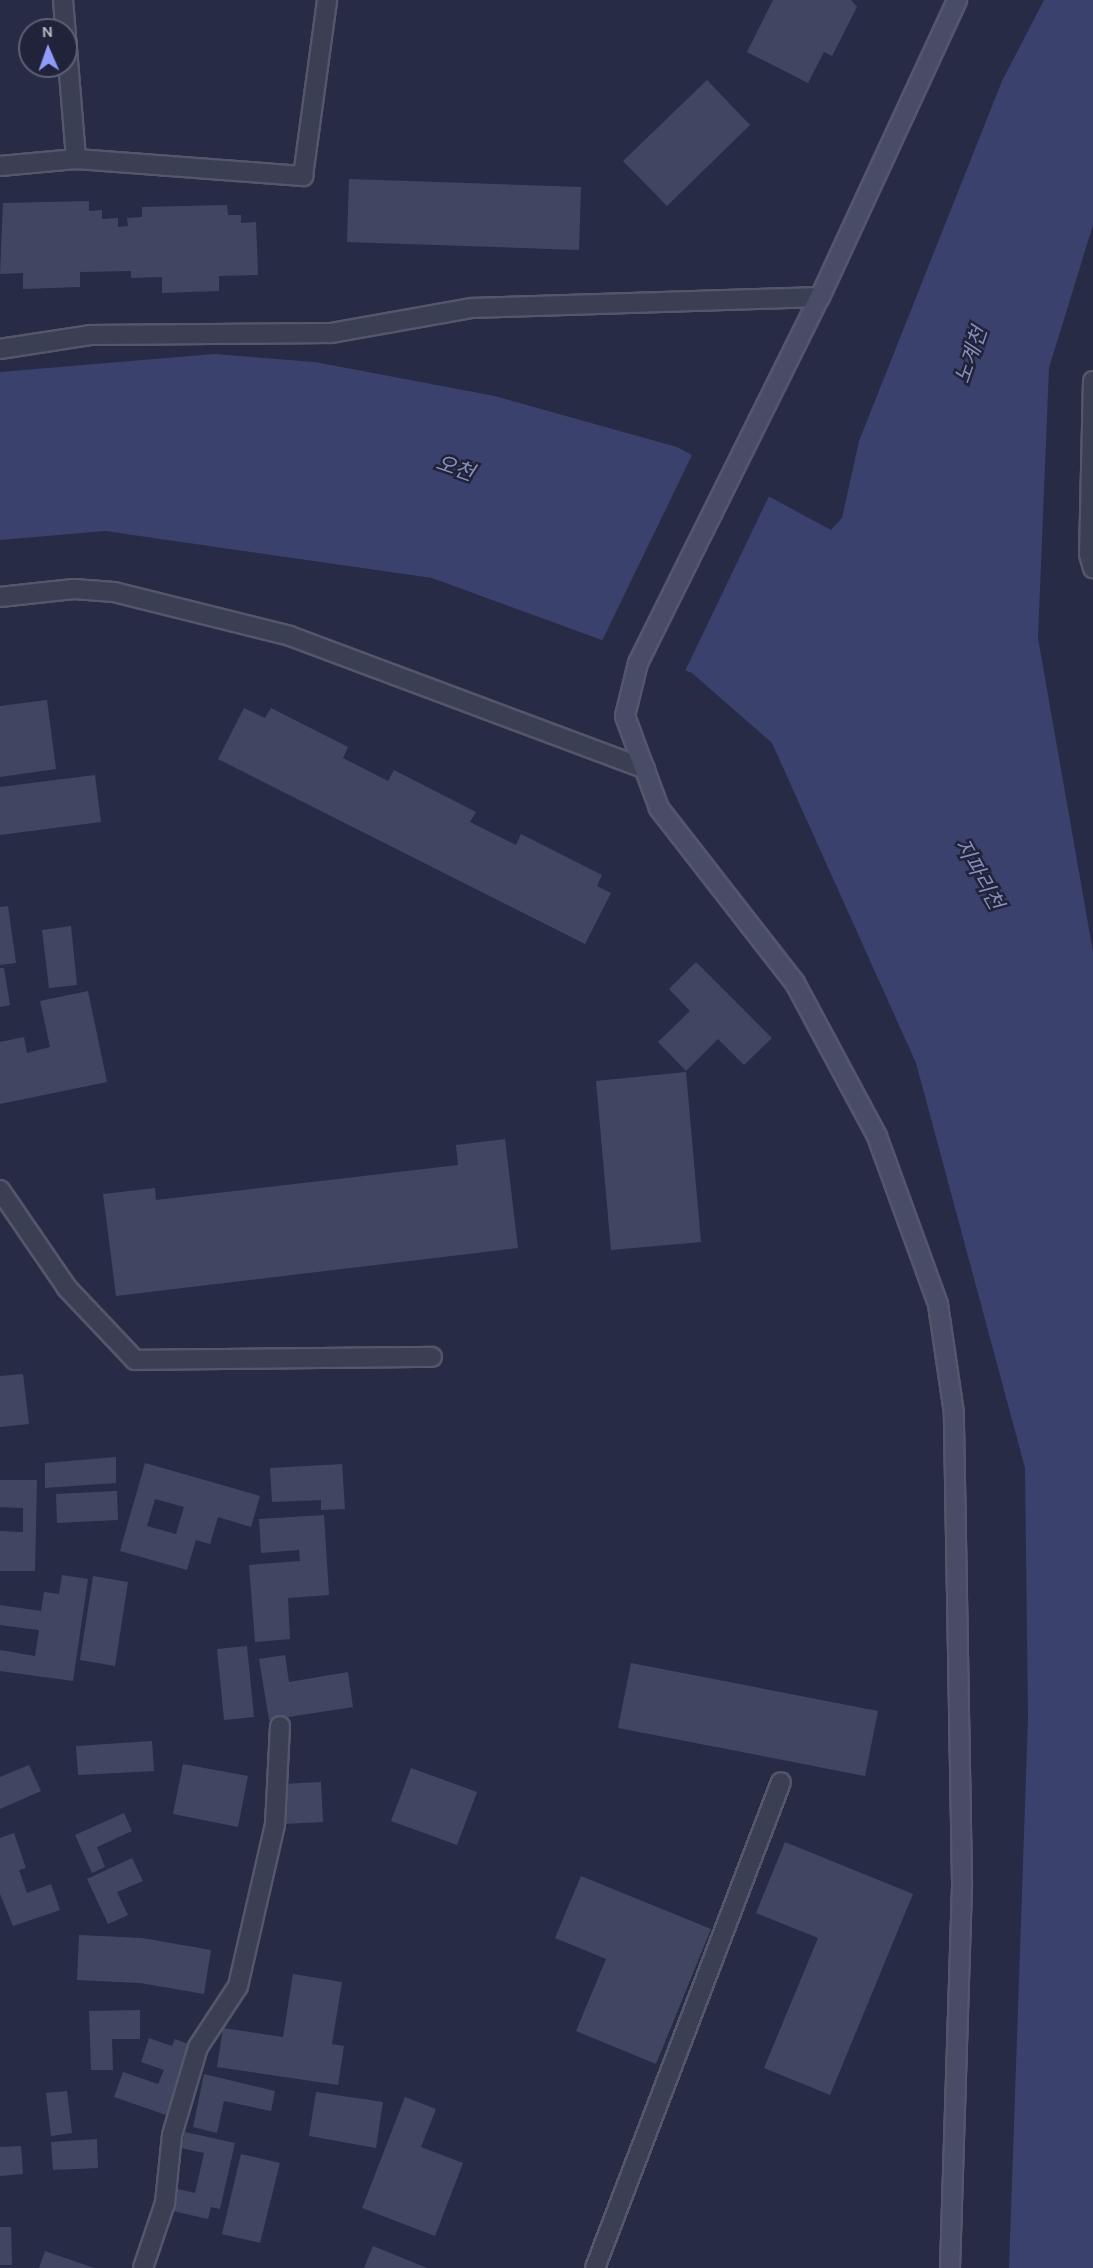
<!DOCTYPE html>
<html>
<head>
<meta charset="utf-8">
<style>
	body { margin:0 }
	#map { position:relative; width:1093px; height:2268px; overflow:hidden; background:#272b45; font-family:Karla,"Noto Sans KR",sans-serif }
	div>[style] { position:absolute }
	.water>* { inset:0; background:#3a416c }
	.pier>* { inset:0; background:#272b45 }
	.building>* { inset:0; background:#404662 }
	.roads { filter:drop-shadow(2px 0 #54566b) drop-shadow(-2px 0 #54566b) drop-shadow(0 2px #54566b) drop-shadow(0 -2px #54566b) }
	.lane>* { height:18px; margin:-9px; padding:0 9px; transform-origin:9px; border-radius:9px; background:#3b3f54 }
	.street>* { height:18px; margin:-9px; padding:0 9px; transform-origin:9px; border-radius:9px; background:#3b3f54 }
	.secondary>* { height:18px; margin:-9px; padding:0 9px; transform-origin:9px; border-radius:9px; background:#494c67 }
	span { translate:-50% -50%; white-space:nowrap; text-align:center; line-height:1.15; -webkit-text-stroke:5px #20233a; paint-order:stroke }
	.water-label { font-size:21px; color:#868eb9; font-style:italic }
	.north { position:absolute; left:18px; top:18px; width:60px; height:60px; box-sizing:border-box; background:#20233a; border:2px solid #5d6075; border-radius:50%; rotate:358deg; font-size:16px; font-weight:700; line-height:24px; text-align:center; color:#b9bbcd }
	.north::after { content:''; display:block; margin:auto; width:21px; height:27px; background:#909cfb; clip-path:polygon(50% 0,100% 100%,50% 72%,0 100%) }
</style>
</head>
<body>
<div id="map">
	<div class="water">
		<i style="clip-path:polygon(1044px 0,1093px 0,1093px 225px,1049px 368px,1038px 638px,1093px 952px,1093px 2268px,1009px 2268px,1028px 1718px,1025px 1468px,916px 1063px,772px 743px,692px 673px,432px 578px,105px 531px,0 540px,0 372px,214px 354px,315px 362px,495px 396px,677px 447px,831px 530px,842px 518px,859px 441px,1002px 81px)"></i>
	</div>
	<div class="pier">
		<i style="clip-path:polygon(693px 453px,770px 494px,684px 673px,601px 643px)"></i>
	</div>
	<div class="building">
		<i style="clip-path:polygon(773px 0,851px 0,857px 7px,832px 56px,824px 52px,808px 83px,747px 52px)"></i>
		<i style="clip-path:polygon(707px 80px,750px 125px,667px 206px,623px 161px)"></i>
		<i style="clip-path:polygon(349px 179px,581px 187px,579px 250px,347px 242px)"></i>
		<i style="clip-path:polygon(89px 201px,89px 211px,102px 210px,102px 219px,118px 218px,118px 227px,128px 226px,127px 218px,142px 217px,142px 207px,227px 205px,228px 215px,241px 215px,241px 223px,256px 222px,258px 275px,219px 276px,219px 291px,162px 293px,162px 277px,131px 278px,131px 271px,80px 272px,80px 287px,23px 289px,23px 273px,0 274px,3px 203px)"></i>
		<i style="clip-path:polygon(47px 700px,56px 769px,0 777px,0 706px)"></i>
		<i style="clip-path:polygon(244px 708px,265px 718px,271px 708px,348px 747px,343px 758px,388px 781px,394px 770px,476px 812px,470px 822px,516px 845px,521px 834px,602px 875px,597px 886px,611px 893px,585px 944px,218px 759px)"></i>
		<i style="clip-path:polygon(95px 775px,101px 822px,0 835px,0 787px)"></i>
		<i style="clip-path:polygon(8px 906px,16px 963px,0 965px,0 907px)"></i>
		<i style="clip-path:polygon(71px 926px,77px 985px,49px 988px,42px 930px)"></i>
		<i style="clip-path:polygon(696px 962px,772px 1038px,744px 1065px,718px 1039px,686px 1071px,658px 1042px,690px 1011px,669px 989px)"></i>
		<i style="clip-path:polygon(0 968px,4px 968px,10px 1005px,0 1007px)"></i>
		<i style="clip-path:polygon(88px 991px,107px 1082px,0 1104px,0 1042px,24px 1037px,27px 1053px,50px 1047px,40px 1001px)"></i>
		<i style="clip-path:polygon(686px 1072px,701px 1242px,611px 1250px,596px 1081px)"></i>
		<i style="clip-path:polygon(505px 1139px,518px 1248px,116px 1296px,103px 1194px,155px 1188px,156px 1200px,458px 1165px,456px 1145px)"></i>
		<i style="clip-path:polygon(23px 1374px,29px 1424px,0 1427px,0 1376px)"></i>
		<i style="clip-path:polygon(116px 1457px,116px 1483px,45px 1488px,45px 1463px)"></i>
		<i style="clip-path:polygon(evenodd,145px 1463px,260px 1496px,251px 1527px,218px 1517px,210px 1544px,196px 1540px,187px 1570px,120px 1551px,145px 1463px,155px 1499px,184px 1507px,176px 1534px,147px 1526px,155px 1499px)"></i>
		<i style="clip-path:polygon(342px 1464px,345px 1509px,321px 1510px,321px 1500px,272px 1502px,270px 1468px)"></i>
		<i style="clip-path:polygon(0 1480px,37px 1480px,35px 1571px,0 1571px,0 1531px,23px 1532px,23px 1508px,0 1507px)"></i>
		<i style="clip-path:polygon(117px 1491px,118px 1520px,57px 1523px,56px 1494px)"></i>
		<i style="clip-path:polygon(324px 1515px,329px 1595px,288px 1598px,290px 1639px,255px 1642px,249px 1565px,300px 1561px,299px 1550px,261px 1553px,259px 1519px)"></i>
		<i style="clip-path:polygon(62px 1575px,88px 1579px,73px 1681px,0 1671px,0 1650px,35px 1656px,39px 1630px,0 1625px,0 1605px,41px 1611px,44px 1592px,59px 1594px)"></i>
		<i style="clip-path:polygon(93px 1576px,128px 1582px,115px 1666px,80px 1660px)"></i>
		<i style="clip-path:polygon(247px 1646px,254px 1717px,224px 1720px,217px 1649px)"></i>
		<i style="clip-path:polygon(285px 1655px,289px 1682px,348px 1672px,353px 1707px,269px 1720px,259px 1659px)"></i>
		<i style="clip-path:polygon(631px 1663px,878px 1711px,865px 1776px,618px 1728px)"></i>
		<i style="clip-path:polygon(152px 1741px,154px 1771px,78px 1775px,76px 1746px)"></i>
		<i style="clip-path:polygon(183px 1764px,248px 1776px,238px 1827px,173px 1814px)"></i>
		<i style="clip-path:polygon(29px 1765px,41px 1791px,0 1809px,0 1777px)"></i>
		<i style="clip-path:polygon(411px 1768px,477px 1792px,457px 1845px,391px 1821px)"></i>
		<i style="clip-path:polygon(321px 1782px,323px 1822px,282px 1824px,281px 1784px)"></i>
		<i style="clip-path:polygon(124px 1813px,132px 1831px,97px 1847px,105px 1867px,92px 1873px,75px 1835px)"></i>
		<i style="clip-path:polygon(14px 1833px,26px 1868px,19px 1870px,27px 1893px,51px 1884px,60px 1910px,13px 1926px,0 1894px,0 1838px)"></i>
		<i style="clip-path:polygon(785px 1842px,913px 1894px,830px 2095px,764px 2068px,818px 1938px,756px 1913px)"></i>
		<i style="clip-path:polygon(132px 1858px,143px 1881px,117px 1892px,128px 1915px,108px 1924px,87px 1879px)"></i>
		<i style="clip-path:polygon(581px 1876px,711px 1929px,656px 2064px,576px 2031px,606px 1959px,555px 1938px)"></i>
		<i style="clip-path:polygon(79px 1935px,142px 1938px,211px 1950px,204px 1994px,140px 1983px,77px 1980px)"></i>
		<i style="clip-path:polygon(293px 1974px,342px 1982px,332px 2044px,344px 2046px,338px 2085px,217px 2067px,223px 2028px,283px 2037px)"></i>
		<i style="clip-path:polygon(140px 2010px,140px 2039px,112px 2039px,113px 2070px,91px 2070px,89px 2011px)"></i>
		<i style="clip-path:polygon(149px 2038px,172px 2046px,175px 2039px,194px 2046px,169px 2116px,114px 2097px,123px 2072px,158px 2084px,164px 2070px,141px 2062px)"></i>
		<i style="clip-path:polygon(204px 2074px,275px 2091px,271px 2111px,224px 2101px,217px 2133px,193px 2127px)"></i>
		<i style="clip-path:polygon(67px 2091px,72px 2133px,51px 2136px,46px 2093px)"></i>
		<i style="clip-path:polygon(316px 2092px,383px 2102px,376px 2148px,309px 2136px)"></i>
		<i style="clip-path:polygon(405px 2097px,436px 2109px,421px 2147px,463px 2163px,435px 2236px,362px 2208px)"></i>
		<i style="clip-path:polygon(185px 2132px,235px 2143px,220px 2209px,211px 2207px,208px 2219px,168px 2210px,173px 2188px,195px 2193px,204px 2153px,181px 2148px)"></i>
		<i style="clip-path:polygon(97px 2139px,98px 2168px,53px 2170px,51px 2142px)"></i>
		<i style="clip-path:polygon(21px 2146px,23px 2174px,0 2176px,0 2147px)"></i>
		<i style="clip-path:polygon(241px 2154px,280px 2163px,260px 2243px,222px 2234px)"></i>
		<i style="clip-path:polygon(0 2227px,11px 2227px,12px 2265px,0 2265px)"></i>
		<i style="clip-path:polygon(373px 2246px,427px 2268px,364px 2268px)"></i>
		<i style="clip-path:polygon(45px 2251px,94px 2268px,39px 2268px)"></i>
	</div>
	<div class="roads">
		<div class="lane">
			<i style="left:595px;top:2268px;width:520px;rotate:-69.06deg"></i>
		</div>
		<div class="street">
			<i style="left:63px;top:0;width:160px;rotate:85.3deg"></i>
			<i style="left:0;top:166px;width:76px;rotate:-5.3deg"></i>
			<i style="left:76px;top:159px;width:228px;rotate:4.3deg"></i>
			<i style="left:303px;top:176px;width:178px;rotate:-82.2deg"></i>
			<i style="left:0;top:349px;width:91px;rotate:-8.8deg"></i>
			<i style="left:90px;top:335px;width:241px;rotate:-0.5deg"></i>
			<i style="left:331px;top:333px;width:143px;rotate:-10.1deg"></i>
			<i style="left:472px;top:308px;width:348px;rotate:-1.8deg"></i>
			<i style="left:1093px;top:381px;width:173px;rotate:91.3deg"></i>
			<i style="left:1089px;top:554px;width:15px;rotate:74deg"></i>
			<i style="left:0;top:597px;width:74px;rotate:-6.2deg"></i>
			<i style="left:74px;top:589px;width:40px;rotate:4.3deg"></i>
			<i style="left:114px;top:592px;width:181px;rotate:14deg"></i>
			<i style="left:290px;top:636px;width:379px;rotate:20.5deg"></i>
			<i style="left:0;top:1190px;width:119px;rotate:55.6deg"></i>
			<i style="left:67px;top:1288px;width:99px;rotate:46.6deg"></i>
			<i style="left:135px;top:1360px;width:297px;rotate:-0.6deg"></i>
			<i style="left:143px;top:2268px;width:69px;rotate:-71.3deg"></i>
			<i style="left:165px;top:2203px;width:68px;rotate:-84.1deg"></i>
			<i style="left:172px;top:2135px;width:92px;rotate:-73.5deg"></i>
			<i style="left:198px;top:2047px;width:73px;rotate:-56.7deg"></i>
			<i style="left:238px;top:1986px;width:165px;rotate:-77.1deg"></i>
			<i style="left:275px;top:1825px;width:99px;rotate:-87.1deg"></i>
		</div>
		<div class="secondary">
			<i style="left:950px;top:2268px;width:386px;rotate:-88.2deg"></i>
			<i style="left:962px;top:1882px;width:469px;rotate:-91deg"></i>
			<i style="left:954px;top:1413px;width:110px;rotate:-98.4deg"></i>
			<i style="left:938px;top:1304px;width:179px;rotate:-110deg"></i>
			<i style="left:877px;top:1136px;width:174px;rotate:-118.2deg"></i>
			<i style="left:795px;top:983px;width:222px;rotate:-127.9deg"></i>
			<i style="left:659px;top:808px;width:98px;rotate:-110.3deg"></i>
			<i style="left:625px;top:716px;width:55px;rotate:-76.2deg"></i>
			<i style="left:638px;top:663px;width:409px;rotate:-63.6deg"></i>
			<i style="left:820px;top:297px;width:327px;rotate:-65.2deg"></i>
		</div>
	</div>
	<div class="water-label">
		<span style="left:971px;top:355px;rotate:-71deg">노계천</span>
		<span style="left:455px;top:468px;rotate:19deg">오천</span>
		<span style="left:979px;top:874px;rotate:61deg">지파리천</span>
	</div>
	<div class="north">N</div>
</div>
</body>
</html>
